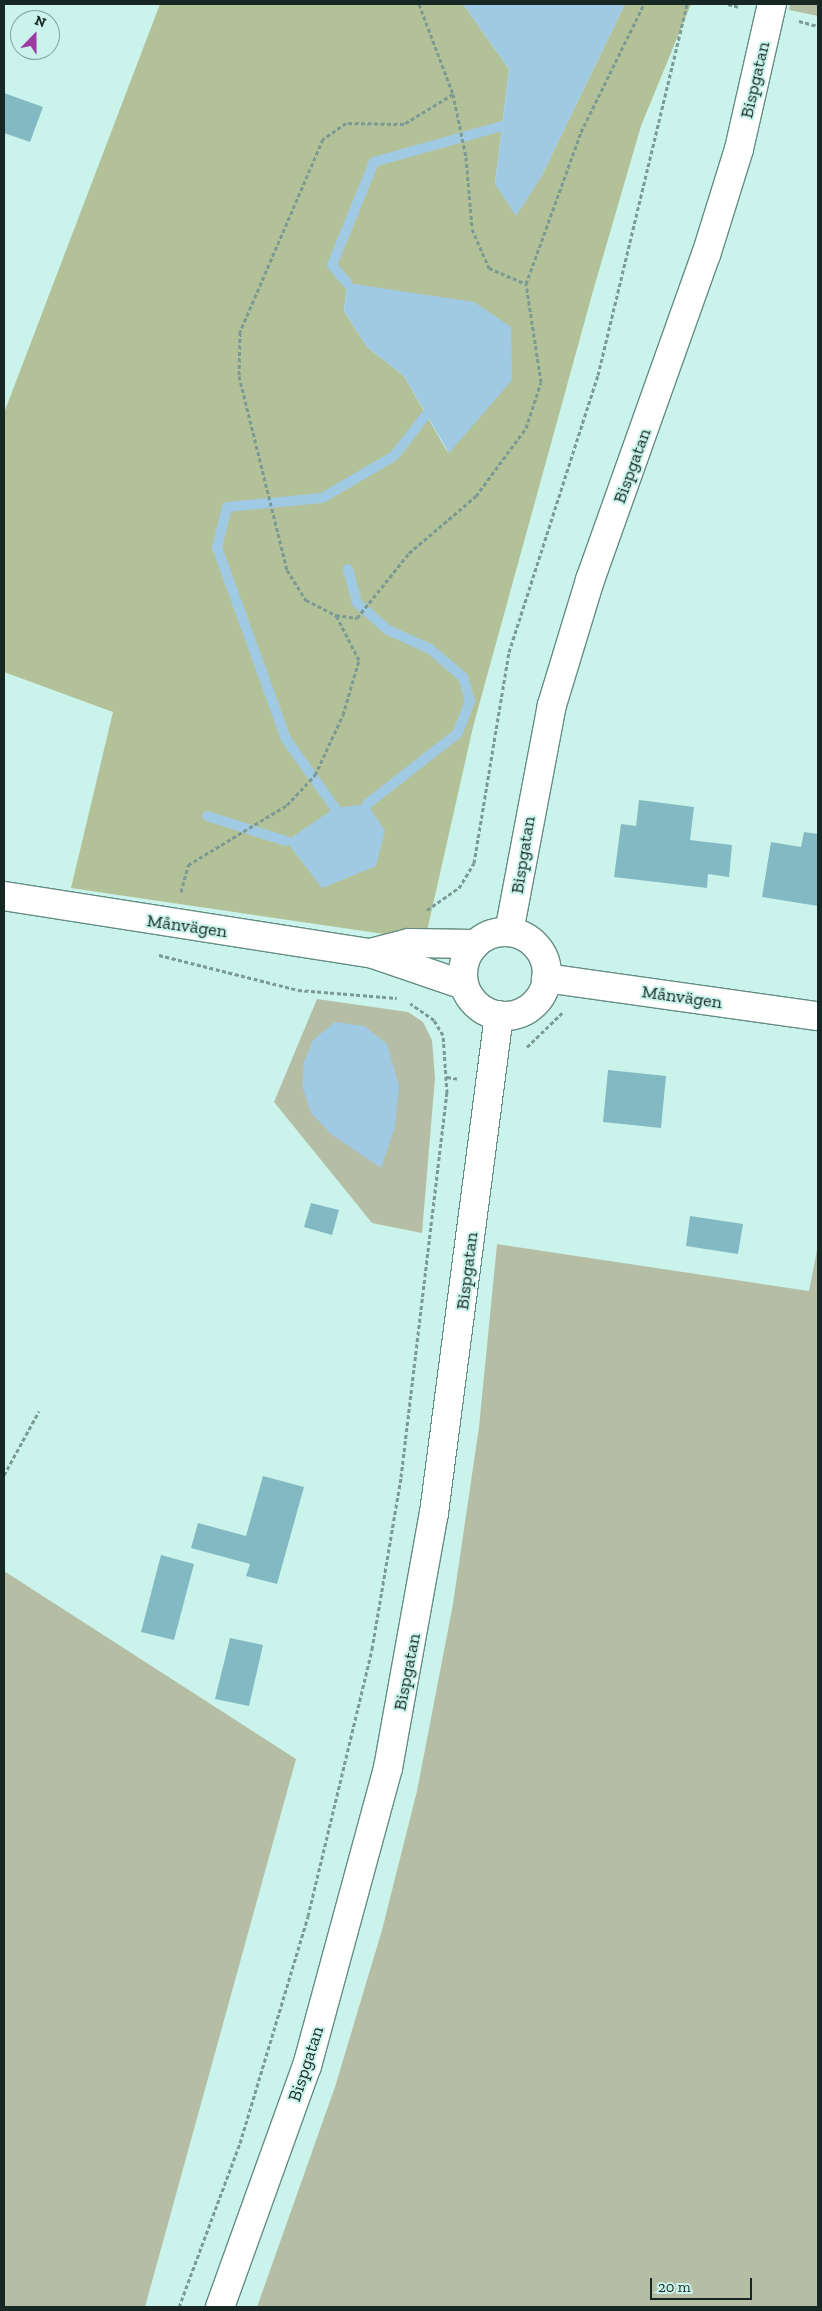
<!DOCTYPE html>
<html>
<head>
<meta charset="utf-8">
<style>
	body { margin:0 }
	#map { position:relative; width:822px; height:2311px; overflow:hidden; background:#caf4eb; font-family:"Zilla Slab",serif }
	div>[style] { position:absolute }
	.green>* { inset:0; background:#b5bea4 }
	.forest>* { inset:0; background:#b3c198 }
	.water>* { inset:0; background:#a0c9e4 }
	.stream>* { height:10px; margin:-5px; padding:0 5px; transform-origin:5px; border-radius:5px; background:#a0c9e4 }
	.building>* { inset:0; background:#83b9c2 }
	.path>* { height:3px; margin-top:-1.5px; transform-origin:0; background:repeating-linear-gradient(90deg,#7b9a93 0 4px,transparent 0 6.5px) }
	.roads { filter:drop-shadow(1px 0 #658d84) drop-shadow(-1px 0 #658d84) drop-shadow(0 1px #658d84) drop-shadow(0 -1px #658d84) }
	.minor>* { height:28px; margin:-14px; padding:0 14px; transform-origin:14px; border-radius:14px; background:#fff }
	.minor>.ring { margin:-14px; padding:0; box-sizing:content-box; background:none; border:28px solid #fff; border-radius:50% }
	span { translate:-50% -50%; white-space:nowrap; text-align:center; line-height:1.15; -webkit-text-stroke:4px #caf4eb; paint-order:stroke }
	.street-label { font-size:18px; color:#172824 }
	.frame { position:absolute; inset:0; border:5px solid #172824; pointer-events:none }
	.north { position:absolute; left:10px; top:10px; width:50px; height:50px; box-sizing:border-box; background:#caf4eb; border:1px solid #82a29b; border-radius:50%; rotate:22deg; font-size:14px; font-weight:700; line-height:20px; text-align:center; color:#172824 }
	.north::after { content:''; display:block; margin:auto; width:18px; height:22px; background:#9b3ca5; clip-path:polygon(50% 0,100% 100%,50% 72%,0 100%) }
	.scale { position:absolute; left:650px; top:2278px; width:102px; height:22px; box-sizing:border-box; border:2px solid #172824; border-top:0; padding-left:6px; font-size:15px; line-height:18px; white-space:nowrap; color:#172824; -webkit-text-stroke:4px #caf4eb; paint-order:stroke }
</style>
</head>
<body>
<div id="map">
	<div class="green">
		<i style="clip-path:polygon(790px 4px,818px 4px,818px 16px,789px 10px)"></i>
		<i style="clip-path:polygon(317px 999px,408px 1012px,423px 1022px,432px 1040px,435px 1078px,422px 1233px,372px 1223px,274px 1102px)"></i>
		<i style="clip-path:polygon(497px 1244px,809px 1291px,818px 1245px,818px 2307px,257px 2307px,335px 2087px,382px 1930px,417px 1791px,453px 1604px,479px 1427px)"></i>
		<i style="clip-path:polygon(4px 1571px,296px 1759px,145px 2307px,4px 2307px)"></i>
	</div>
	<div class="forest">
		<i style="clip-path:polygon(evenodd,160px 4px,463px 4px,509px 69px,495px 184px,541px 177px,625px 4px,691px 4px,641px 126px,593px 291px,473px 727px,425px 940px,71px 888px,113px 712px,4px 672px,4px 413px,160px 4px,347px 283px,399px 292px,448px 453px,404px 376px,367px 347px,344px 311px,347px 283px)"></i>
	</div>
	<div class="water">
		<i style="clip-path:polygon(463px 4px,625px 4px,541px 177px,516px 216px,495px 184px,509px 69px)"></i>
		<i style="clip-path:polygon(347px 283px,474px 302px,511px 327px,512px 380px,449px 453px,404px 376px,367px 347px,344px 311px)"></i>
		<i style="clip-path:polygon(367px 804px,385px 831px,376px 866px,322px 888px,286px 841px,335px 808px)"></i>
		<i style="clip-path:polygon(335px 1022px,364px 1026px,387px 1044px,399px 1086px,395px 1127px,381px 1168px,331px 1134px,311px 1113px,302px 1085px,304px 1062px,313px 1040px)"></i>
	</div>
	<div class="stream">
		<i style="left:347px;top:283px;width:23px;rotate:-130deg"></i>
		<i style="left:332px;top:265px;width:111px;rotate:-67.8deg"></i>
		<i style="left:374px;top:162px;width:133px;rotate:-15.7deg"></i>
		<i style="left:348px;top:569px;width:35px;rotate:75deg"></i>
		<i style="left:357px;top:603px;width:41px;rotate:41.1deg"></i>
		<i style="left:388px;top:630px;width:46px;rotate:24.3deg"></i>
		<i style="left:430px;top:649px;width:43px;rotate:40.3deg"></i>
		<i style="left:463px;top:677px;width:25px;rotate:74deg"></i>
		<i style="left:470px;top:701px;width:34px;rotate:111deg"></i>
		<i style="left:458px;top:733px;width:115px;rotate:142deg"></i>
		<i style="left:335px;top:808px;width:85px;rotate:-125.4deg"></i>
		<i style="left:286px;top:739px;width:204px;rotate:-109.8deg"></i>
		<i style="left:217px;top:547px;width:41px;rotate:-76deg"></i>
		<i style="left:227px;top:507px;width:95px;rotate:-5.4deg"></i>
		<i style="left:322px;top:498px;width:83px;rotate:-30.3deg"></i>
		<i style="left:394px;top:456px;width:52px;rotate:-52deg"></i>
		<i style="left:207px;top:816px;width:83px;rotate:17.6deg"></i>
	</div>
	<div class="building">
		<i style="clip-path:polygon(4px 93px,43px 107px,30px 142px,4px 133px)"></i>
		<i style="clip-path:polygon(639px 800px,694px 807px,690px 840px,732px 845px,729px 877px,708px 874px,707px 888px,614px 877px,621px 824px,636px 826px)"></i>
		<i style="clip-path:polygon(804px 832px,818px 834px,818px 906px,762px 897px,771px 842px,801px 847px)"></i>
		<i style="clip-path:polygon(608px 1070px,666px 1076px,661px 1128px,603px 1122px)"></i>
		<i style="clip-path:polygon(311px 1203px,339px 1210px,332px 1235px,304px 1227px)"></i>
		<i style="clip-path:polygon(690px 1216px,743px 1224px,738px 1254px,686px 1246px)"></i>
		<i style="clip-path:polygon(263px 1476px,304px 1487px,277px 1584px,246px 1576px,250px 1564px,191px 1548px,198px 1523px,246px 1536px)"></i>
		<i style="clip-path:polygon(161px 1555px,194px 1564px,174px 1640px,141px 1632px)"></i>
		<i style="clip-path:polygon(230px 1638px,263px 1645px,249px 1706px,215px 1699px)"></i>
	</div>
	<div class="path">
		<i style="left:419px;top:4px;width:96px;rotate:69.3deg"></i>
		<i style="left:453px;top:94px;width:57px;rotate:148.5deg"></i>
		<i style="left:404px;top:124px;width:58px;rotate:-179deg"></i>
		<i style="left:346px;top:123px;width:28px;rotate:145deg"></i>
		<i style="left:323px;top:139px;width:210px;rotate:113.3deg"></i>
		<i style="left:240px;top:332px;width:44px;rotate:91.3deg"></i>
		<i style="left:239px;top:376px;width:200px;rotate:76.1deg"></i>
		<i style="left:287px;top:570px;width:36px;rotate:58deg"></i>
		<i style="left:306px;top:600px;width:34px;rotate:27deg"></i>
		<i style="left:336px;top:615px;width:21px;rotate:8deg"></i>
		<i style="left:357px;top:618px;width:83px;rotate:-51.3deg"></i>
		<i style="left:409px;top:553px;width:88px;rotate:-40.4deg"></i>
		<i style="left:476px;top:496px;width:84px;rotate:-53.7deg"></i>
		<i style="left:526px;top:428px;width:48px;rotate:-71.9deg"></i>
		<i style="left:541px;top:382px;width:99px;rotate:-98.7deg"></i>
		<i style="left:526px;top:284px;width:162px;rotate:-70.1deg"></i>
		<i style="left:581px;top:132px;width:143px;rotate:-63.8deg"></i>
		<i style="left:728px;top:4px;width:11px;rotate:15deg"></i>
		<i style="left:799px;top:21px;width:20px;rotate:15deg"></i>
		<i style="left:453px;top:94px;width:64px;rotate:78.3deg"></i>
		<i style="left:466px;top:157px;width:72px;rotate:85.2deg"></i>
		<i style="left:472px;top:229px;width:43px;rotate:66.4deg"></i>
		<i style="left:489px;top:268px;width:40px;rotate:23.4deg"></i>
		<i style="left:181px;top:892px;width:28px;rotate:-75deg"></i>
		<i style="left:188px;top:865px;width:116px;rotate:-31.2deg"></i>
		<i style="left:287px;top:805px;width:41px;rotate:-47deg"></i>
		<i style="left:315px;top:775px;width:66px;rotate:-65deg"></i>
		<i style="left:343px;top:715px;width:57px;rotate:-73.8deg"></i>
		<i style="left:359px;top:660px;width:51px;rotate:-117.1deg"></i>
		<i style="left:427px;top:910px;width:39px;rotate:-35deg"></i>
		<i style="left:459px;top:888px;width:29px;rotate:-59deg"></i>
		<i style="left:474px;top:863px;width:214px;rotate:-80.6deg"></i>
		<i style="left:509px;top:652px;width:291px;rotate:-72.2deg"></i>
		<i style="left:598px;top:375px;width:382px;rotate:-76.5deg"></i>
		<i style="left:159px;top:955px;width:143px;rotate:14.1deg"></i>
		<i style="left:298px;top:990px;width:99px;rotate:4.6deg"></i>
		<i style="left:527px;top:1047px;width:49px;rotate:-44.2deg"></i>
		<i style="left:447px;top:1077px;width:12px;rotate:9deg"></i>
		<i style="left:4px;top:1475px;width:73px;rotate:-61.3deg"></i>
		<i style="left:179px;top:2307px;width:175px;rotate:-69.6deg"></i>
		<i style="left:240px;top:2143px;width:237px;rotate:-73.3deg"></i>
		<i style="left:308px;top:1916px;width:275px;rotate:-76.5deg"></i>
		<i style="left:372px;top:1649px;width:174px;rotate:-80.4deg"></i>
		<i style="left:401px;top:1477px;width:387px;rotate:-83.2deg"></i>
		<i style="left:447px;top:1093px;width:58px;rotate:-93.9deg"></i>
		<i style="left:443px;top:1035px;width:17px;rotate:-121deg"></i>
		<i style="left:434px;top:1020px;width:29px;rotate:-145deg"></i>
	</div>
	<div class="roads">
		<div class="minor">
			<i style="left:4px;top:896px;width:370px;rotate:8.9deg"></i>
			<i style="left:370px;top:953px;width:99px;rotate:18.8deg"></i>
			<i style="left:509px;top:932px;width:231px;rotate:-79.3deg"></i>
			<i style="left:552px;top:705px;width:131px;rotate:-73.1deg"></i>
			<i style="left:590px;top:580px;width:345px;rotate:-70.4deg"></i>
			<i style="left:706px;top:255px;width:111px;rotate:-72.7deg"></i>
			<i style="left:739px;top:149px;width:149px;rotate:-77.2deg"></i>
			<i class="ring" style="left:463px;top:932px;width:56px;height:56px"></i>
			<i style="left:370px;top:953px;width:40px;rotate:-14.4deg"></i>
			<i style="left:409px;top:943px;width:66px;rotate:0.9deg"></i>
			<i style="left:546px;top:978px;width:275px;rotate:8deg"></i>
			<i style="left:220px;top:2307px;width:256px;rotate:-70.2deg"></i>
			<i style="left:307px;top:2066px;width:309px;rotate:-74.8deg"></i>
			<i style="left:388px;top:1768px;width:259px;rotate:-79.8deg"></i>
			<i style="left:434px;top:1513px;width:502px;rotate:-82.56deg"></i>
		</div>
	</div>
	<div class="street-label">
		<span style="left:755px;top:80px;rotate:-77deg">Bispgatan</span>
		<span style="left:632px;top:466px;rotate:-70deg">Bispgatan</span>
		<span style="left:523px;top:855px;rotate:-81deg">Bispgatan</span>
		<span style="left:187px;top:926px;rotate:8deg">Månvägen</span>
		<span style="left:682px;top:997px;rotate:8deg">Månvägen</span>
		<span style="left:467px;top:1271px;rotate:-83deg">Bispgatan</span>
		<span style="left:407px;top:1672px;rotate:-79deg">Bispgatan</span>
		<span style="left:306px;top:2064px;rotate:-72deg">Bispgatan</span>
	</div>
	<div class="frame"></div>
	<div class="north">N</div>
	<div class="scale">20 m</div>
</div>
</body>
</html>
